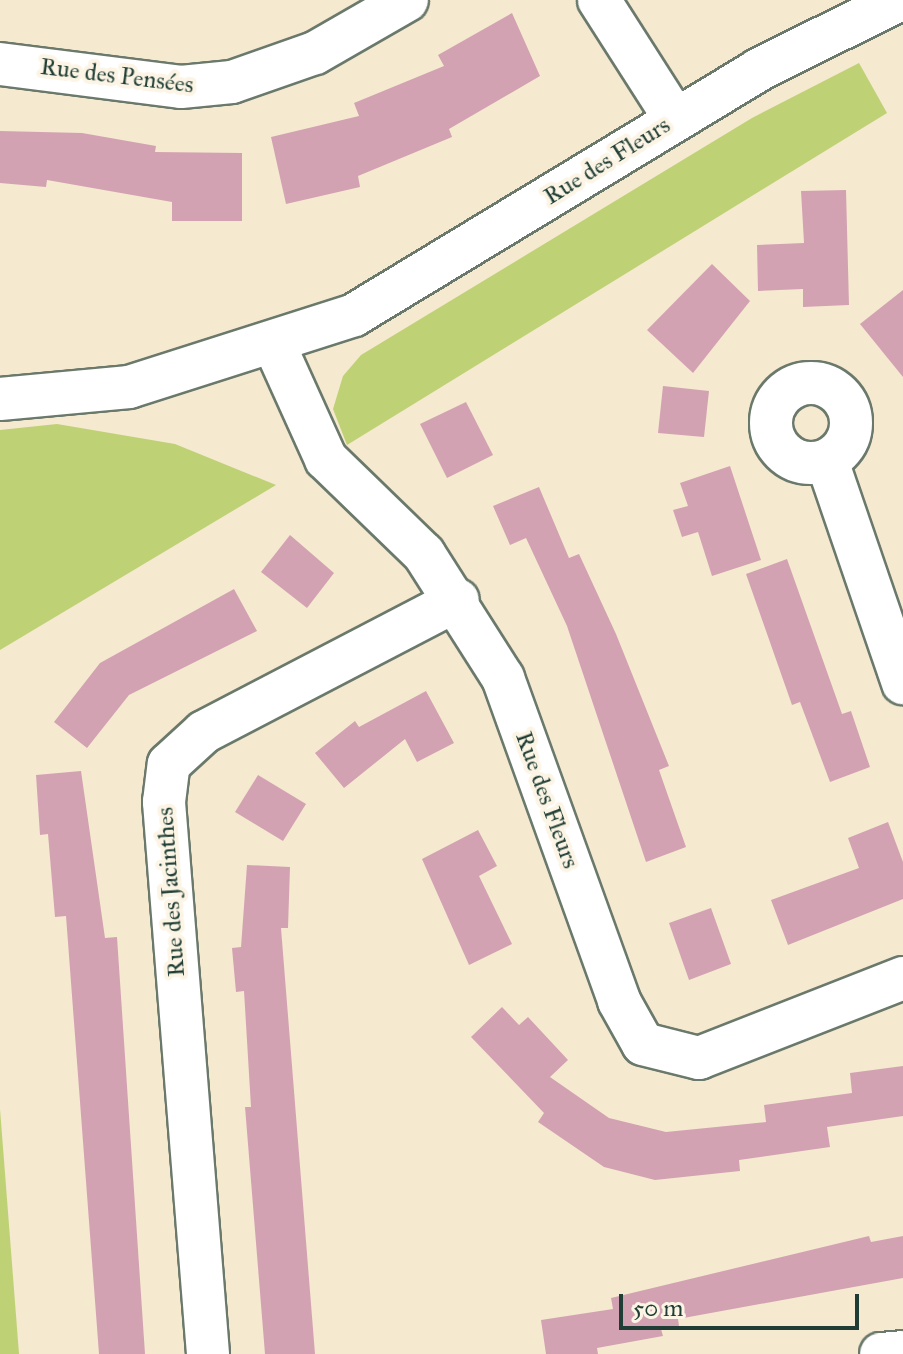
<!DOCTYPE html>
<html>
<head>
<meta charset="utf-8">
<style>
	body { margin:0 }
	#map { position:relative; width:903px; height:1354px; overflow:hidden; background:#f5e9d0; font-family:"IM FELL Great Primer",serif }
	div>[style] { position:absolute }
	.green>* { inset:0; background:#bfd175 }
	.building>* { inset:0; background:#d3a2b2 }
	.roads { filter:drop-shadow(2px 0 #6a796b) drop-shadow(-2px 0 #6a796b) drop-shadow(0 2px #6a796b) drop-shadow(0 -2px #6a796b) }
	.minor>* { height:42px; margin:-21px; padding:0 21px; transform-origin:21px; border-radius:21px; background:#fff }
	.minor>.ring { margin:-21px; padding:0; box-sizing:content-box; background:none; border:42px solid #fff; border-radius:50% }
	span { translate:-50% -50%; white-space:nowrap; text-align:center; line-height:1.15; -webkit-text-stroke:8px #fcf5e5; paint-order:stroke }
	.street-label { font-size:24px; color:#1f3d34 }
	.scale { position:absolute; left:619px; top:1294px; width:240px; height:36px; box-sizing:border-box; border:4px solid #1f3d34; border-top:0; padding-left:10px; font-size:24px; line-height:28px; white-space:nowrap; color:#1f3d34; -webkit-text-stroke:6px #fcf5e5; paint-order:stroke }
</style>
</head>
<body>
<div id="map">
	<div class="green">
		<i style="clip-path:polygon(859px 63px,887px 113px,347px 445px,333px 409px,343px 376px,361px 355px,752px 118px)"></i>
		<i style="clip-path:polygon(57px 424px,175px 444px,276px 485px,0 650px,0 430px)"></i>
		<i style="clip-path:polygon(0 1109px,19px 1354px,0 1354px)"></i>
	</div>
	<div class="building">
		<i style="clip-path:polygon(512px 13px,540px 76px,449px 129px,452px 137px,358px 176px,360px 187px,286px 204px,271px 137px,359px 116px,354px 103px,444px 66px,438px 55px)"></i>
		<i style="clip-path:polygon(0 131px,82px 133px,156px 146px,155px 152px,242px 153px,242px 221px,172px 221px,172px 202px,47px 180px,46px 187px,0 183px)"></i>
		<i style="clip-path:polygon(846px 190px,849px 305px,803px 307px,803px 289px,758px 291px,757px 245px,804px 243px,801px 191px)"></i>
		<i style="clip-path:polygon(712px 264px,750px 301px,693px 373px,647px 330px)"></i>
		<i style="clip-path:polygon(903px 290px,903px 377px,860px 324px)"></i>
		<i style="clip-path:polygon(663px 386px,709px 391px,704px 437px,658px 433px)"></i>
		<i style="clip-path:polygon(466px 402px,493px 455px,447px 478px,420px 424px)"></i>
		<i style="clip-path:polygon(730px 466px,761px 560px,712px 576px,698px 532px,682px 537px,673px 510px,688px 506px,680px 483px)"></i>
		<i style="clip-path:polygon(539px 487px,569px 558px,579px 554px,616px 634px,669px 766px,659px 770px,686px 847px,646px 862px,567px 626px,526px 538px,510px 545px,493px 506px)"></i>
		<i style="clip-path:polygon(290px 535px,334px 573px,307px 608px,261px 572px)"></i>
		<i style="clip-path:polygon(787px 559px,842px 714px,851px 711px,870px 767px,830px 782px,800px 702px,792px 705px,746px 574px)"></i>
		<i style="clip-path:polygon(234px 589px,257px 631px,129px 695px,87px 748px,54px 722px,100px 663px)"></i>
		<i style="clip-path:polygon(426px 691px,454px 743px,417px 762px,405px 739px,344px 788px,315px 753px,355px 721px,359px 727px)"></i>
		<i style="clip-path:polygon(81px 771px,105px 938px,117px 937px,145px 1354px,99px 1354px,66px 916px,55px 917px,48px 834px,40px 835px,36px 775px)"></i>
		<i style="clip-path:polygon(258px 775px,306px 804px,283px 841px,235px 812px)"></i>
		<i style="clip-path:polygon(888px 822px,903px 862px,903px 899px,788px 945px,771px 900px,859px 868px,848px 838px)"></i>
		<i style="clip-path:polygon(478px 830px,497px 866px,479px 876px,512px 944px,469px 965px,422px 859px)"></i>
		<i style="clip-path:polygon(247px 865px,290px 867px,288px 928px,281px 928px,315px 1354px,265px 1354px,245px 1107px,251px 1107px,244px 991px,236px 992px,232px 948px,241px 947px)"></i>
		<i style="clip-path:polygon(711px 908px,731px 964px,689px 980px,669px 923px)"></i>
		<i style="clip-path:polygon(502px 1007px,519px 1025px,528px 1017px,568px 1060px,550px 1077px,609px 1118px,666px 1132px,766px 1122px,764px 1105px,852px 1093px,850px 1073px,903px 1066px,903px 1116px,827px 1127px,830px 1147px,739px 1160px,740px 1171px,655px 1180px,604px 1167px,538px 1122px,544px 1113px,471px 1037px)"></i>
		<i style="clip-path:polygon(869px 1236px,871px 1242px,903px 1236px,903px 1278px,678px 1319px,679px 1326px,661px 1329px,663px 1336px,597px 1348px,598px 1354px,546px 1354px,541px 1320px,613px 1309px,611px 1298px)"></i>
	</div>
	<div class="roads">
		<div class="minor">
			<i style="left:599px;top:0;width:141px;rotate:57.4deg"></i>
			<i style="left:0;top:64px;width:182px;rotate:7.2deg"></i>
			<i style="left:181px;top:87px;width:51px;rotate:-5.6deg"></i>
			<i style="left:232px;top:82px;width:88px;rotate:-19.3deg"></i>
			<i style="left:315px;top:53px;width:106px;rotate:-29.9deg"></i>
			<i style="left:274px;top:344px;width:126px;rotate:65.7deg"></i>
			<i style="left:326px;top:459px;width:136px;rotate:44.1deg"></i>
			<i style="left:424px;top:554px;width:147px;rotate:57.5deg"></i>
			<i style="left:503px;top:678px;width:343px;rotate:70.2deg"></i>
			<i style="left:619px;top:1001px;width:49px;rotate:60.8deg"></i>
			<i style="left:643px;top:1044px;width:58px;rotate:14deg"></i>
			<i style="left:699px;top:1058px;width:219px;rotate:-21.4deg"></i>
			<i class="ring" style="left:771px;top:383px;width:38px;height:38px"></i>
			<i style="left:0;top:399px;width:130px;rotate:-5.3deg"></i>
			<i style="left:129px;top:387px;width:236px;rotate:-17.7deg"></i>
			<i style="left:354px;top:315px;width:472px;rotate:-31.2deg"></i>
			<i style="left:758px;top:70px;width:157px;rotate:-26.4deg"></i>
			<i style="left:827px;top:461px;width:235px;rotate:71.1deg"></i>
			<i style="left:208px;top:1354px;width:554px;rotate:-94.56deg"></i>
			<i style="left:164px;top:802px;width:38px;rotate:-83deg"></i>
			<i style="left:169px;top:764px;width:47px;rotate:-42.4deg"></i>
			<i style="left:204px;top:732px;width:286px;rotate:-27.5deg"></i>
			<i style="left:881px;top:1354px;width:22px;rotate:-5deg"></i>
		</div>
	</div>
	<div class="street-label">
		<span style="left:117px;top:76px;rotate:7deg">Rue des Pensées</span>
		<span style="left:607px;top:161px;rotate:-32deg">Rue des Fleurs</span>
		<span style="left:547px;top:800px;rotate:70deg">Rue des Fleurs</span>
		<span style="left:171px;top:892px;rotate:-94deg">Rue des Jacinthes</span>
	</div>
	<div class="scale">50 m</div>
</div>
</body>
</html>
